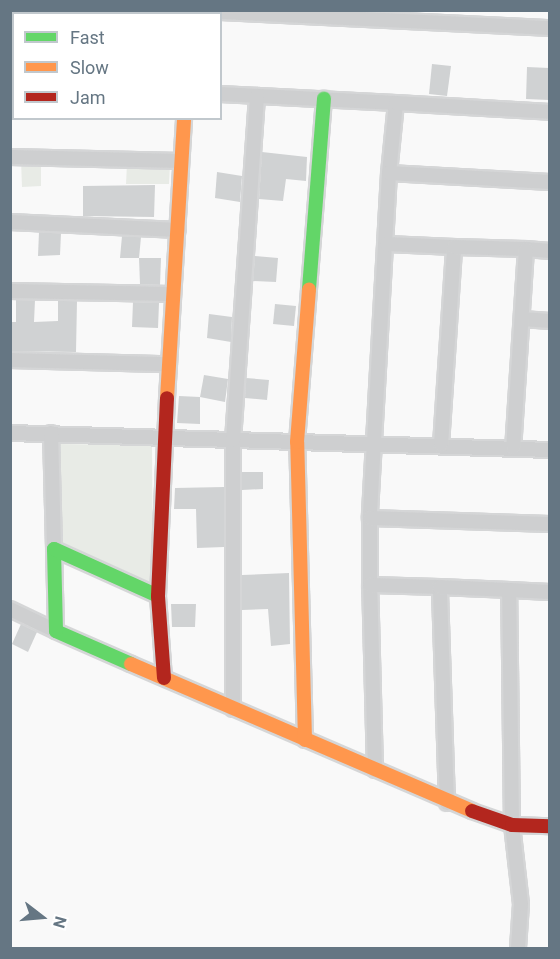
<!DOCTYPE html>
<html>
<head>
<meta charset="utf-8">
<style>
	body { margin:0 }
	#map { position:relative; width:560px; height:959px; overflow:hidden; background:#f9f9f9; font-family:Roboto,sans-serif }
	div>[style] { position:absolute }
	.green>* { inset:0; background:#e8ebe6 }
	.building>* { inset:0; background:#d0d2d3 }
	.roads { filter:drop-shadow(2px 0 #d5d6d7) drop-shadow(-2px 0 #d5d6d7) drop-shadow(0 2px #d5d6d7) drop-shadow(0 -2px #d5d6d7) }
	.street>* { height:14px; margin:-7px; padding:0 7px; transform-origin:7px; border-radius:7px; background:#cecfd0 }
	.fast>* { height:14px; margin:-7px; padding:0 7px; transform-origin:7px; border-radius:7px; background:#63d668 }
	.slow>* { height:14px; margin:-7px; padding:0 7px; transform-origin:7px; border-radius:7px; background:#ff974d }
	.jam>* { height:14px; margin:-7px; padding:0 7px; transform-origin:7px; border-radius:7px; background:#b3261e }
	span { translate:-50% -50%; white-space:nowrap; text-align:center; line-height:1.15; -webkit-text-stroke:6px #fff; paint-order:stroke }
	.frame { position:absolute; inset:0; border:12px solid #657683; pointer-events:none }
	.legend { position:absolute; left:12px; top:12px; width:210px; height:108px; box-sizing:border-box; background:#fff; border:2px solid #c1c8cd; margin:0; padding:8px 10px; list-style:none; font-size:18px; color:#657683 }
	.legend li { display:flex; align-items:center; gap:12px; height:30px }
	.legend b { width:30px; border:2px solid #c1c8cd }
	.north { position:absolute; left:12px; top:887px; width:60px; height:60px; -webkit-text-stroke:4px #fff; paint-order:stroke; rotate:106deg; font-size:16px; font-weight:700; line-height:24px; text-align:center; color:#657683 }
	.north::after { content:''; display:block; margin:auto; width:21px; height:27px; background:#657683; clip-path:polygon(50% 0,100% 100%,50% 72%,0 100%) }
</style>
</head>
<body>
<div id="map">
	<div class="green">
		<i style="clip-path:polygon(21px 160px,41px 160px,41px 186px,22px 187px)"></i>
		<i style="clip-path:polygon(127px 164px,170px 165px,169px 184px,126px 184px)"></i>
		<i style="clip-path:polygon(57px 444px,152px 445px,153px 586px,59px 544px)"></i>
	</div>
	<div class="building">
		<i style="clip-path:polygon(432px 64px,451px 66px,447px 96px,429px 94px)"></i>
		<i style="clip-path:polygon(527px 67px,549px 68px,549px 100px,526px 99px)"></i>
		<i style="clip-path:polygon(262px 152px,307px 157px,306px 181px,286px 179px,283px 201px,259px 199px)"></i>
		<i style="clip-path:polygon(217px 172px,242px 176px,240px 202px,215px 198px)"></i>
		<i style="clip-path:polygon(155px 185px,154px 217px,83px 216px,83px 186px)"></i>
		<i style="clip-path:polygon(39px 232px,61px 233px,60px 255px,38px 256px)"></i>
		<i style="clip-path:polygon(122px 236px,141px 237px,139px 258px,120px 258px)"></i>
		<i style="clip-path:polygon(255px 256px,278px 258px,276px 282px,253px 281px)"></i>
		<i style="clip-path:polygon(139px 258px,161px 258px,160px 285px,140px 284px)"></i>
		<i style="clip-path:polygon(16px 300px,35px 300px,34px 322px,58px 321px,58px 301px,77px 301px,76px 352px,10px 351px,10px 322px,16px 322px)"></i>
		<i style="clip-path:polygon(133px 302px,159px 303px,158px 328px,132px 327px)"></i>
		<i style="clip-path:polygon(275px 304px,296px 306px,294px 326px,273px 324px)"></i>
		<i style="clip-path:polygon(209px 314px,232px 317px,231px 342px,207px 338px)"></i>
		<i style="clip-path:polygon(204px 375px,228px 379px,225px 402px,200px 397px)"></i>
		<i style="clip-path:polygon(246px 378px,269px 380px,267px 400px,245px 398px)"></i>
		<i style="clip-path:polygon(179px 396px,200px 397px,200px 424px,177px 423px)"></i>
		<i style="clip-path:polygon(242px 472px,263px 472px,263px 489px,242px 490px)"></i>
		<i style="clip-path:polygon(224px 487px,224px 547px,197px 548px,196px 509px,174px 509px,175px 488px)"></i>
		<i style="clip-path:polygon(289px 573px,290px 644px,271px 646px,268px 609px,242px 610px,242px 575px)"></i>
		<i style="clip-path:polygon(171px 604px,196px 604px,195px 627px,172px 627px)"></i>
		<i style="clip-path:polygon(21px 624px,37px 632px,28px 652px,12px 644px)"></i>
	</div>
	<div class="roads">
		<div class="street">
			<i style="left:181px;top:10px;width:369px;rotate:2.8deg"></i>
			<i style="left:10px;top:85px;width:4px;rotate:14deg"></i>
			<i style="left:220px;top:94px;width:176px;rotate:2.9deg"></i>
			<i style="left:396px;top:103px;width:70px;rotate:95.7deg"></i>
			<i style="left:389px;top:173px;width:346px;rotate:93.2deg"></i>
			<i style="left:396px;top:103px;width:154px;rotate:3.3deg"></i>
			<i style="left:10px;top:157px;width:171px;rotate:1.3deg"></i>
			<i style="left:389px;top:173px;width:161px;rotate:3.2deg"></i>
			<i style="left:10px;top:222px;width:168px;rotate:2.7deg"></i>
			<i style="left:387px;top:244px;width:67px;rotate:2.6deg"></i>
			<i style="left:526px;top:249px;width:24px;rotate:5deg"></i>
			<i style="left:10px;top:291px;width:161px;rotate:1.1deg"></i>
			<i style="left:522px;top:319px;width:28px;rotate:4deg"></i>
			<i style="left:10px;top:360px;width:158px;rotate:1.5deg"></i>
			<i style="left:10px;top:433px;width:540px;rotate:1.8deg"></i>
			<i style="left:51px;top:433px;width:116px;rotate:88.5deg"></i>
			<i style="left:441px;top:445px;width:198px;rotate:-86.2deg"></i>
			<i style="left:454px;top:247px;width:72px;rotate:1.6deg"></i>
			<i style="left:526px;top:249px;width:199px;rotate:93.7deg"></i>
			<i style="left:370px;top:585px;width:67px;rotate:-90deg"></i>
			<i style="left:370px;top:518px;width:180px;rotate:1.9deg"></i>
			<i style="left:10px;top:609px;width:51px;rotate:25.6deg"></i>
			<i style="left:233px;top:709px;width:269px;rotate:-90deg"></i>
			<i style="left:233px;top:440px;width:345px;rotate:-86deg"></i>
			<i style="left:375px;top:770px;width:185px;rotate:-91.5deg"></i>
			<i style="left:370px;top:585px;width:70px;rotate:1.6deg"></i>
			<i style="left:447px;top:803px;width:216px;rotate:-91.9deg"></i>
			<i style="left:440px;top:587px;width:69px;rotate:2.5deg"></i>
			<i style="left:518px;top:948px;width:44px;rotate:-86.1deg"></i>
			<i style="left:521px;top:904px;width:80px;rotate:-96.5deg"></i>
			<i style="left:512px;top:825px;width:235px;rotate:-90.7deg"></i>
			<i style="left:509px;top:590px;width:41px;rotate:2.8deg"></i>
		</div>
		<div class="fast">
			<i style="left:309px;top:289px;width:191px;rotate:-85.5deg"></i>
			<i style="left:131px;top:664px;width:82px;rotate:-156.3deg"></i>
			<i style="left:56px;top:631px;width:82px;rotate:-91.4deg"></i>
			<i style="left:54px;top:549px;width:114px;rotate:24.3deg"></i>
		</div>
		<div class="slow">
			<i style="left:167px;top:398px;width:281px;rotate:-86.5deg"></i>
			<i style="left:131px;top:664px;width:371px;rotate:23.3deg"></i>
			<i style="left:305px;top:740px;width:298px;rotate:-91.5deg"></i>
			<i style="left:297px;top:442px;width:153px;rotate:-85.5deg"></i>
		</div>
		<div class="jam">
			<i style="left:164px;top:678px;width:82px;rotate:-94.2deg"></i>
			<i style="left:158px;top:596px;width:198px;rotate:-87.4deg"></i>
			<i style="left:472px;top:811px;width:42px;rotate:19.3deg"></i>
			<i style="left:512px;top:825px;width:38px;rotate:2deg"></i>
		</div>
	</div>
	<div class="frame"></div>
	<ul class="legend">
	<li><b style="height:8px;background:#63d668"></b>Fast</li>
	<li><b style="height:8px;background:#ff974d"></b>Slow</li>
	<li><b style="height:8px;background:#b3261e"></b>Jam</li>
	</ul>
	<div class="north">N</div>
</div>
</body>
</html>
